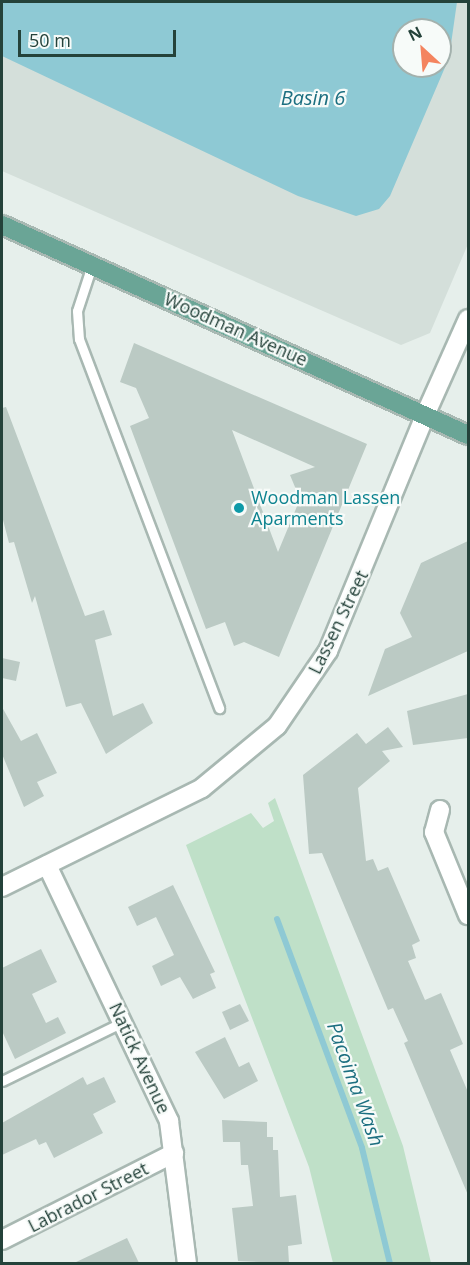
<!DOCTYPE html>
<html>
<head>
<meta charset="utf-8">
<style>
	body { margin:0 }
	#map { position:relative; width:470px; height:1265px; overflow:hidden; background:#e6efeb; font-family:"Open Sans",sans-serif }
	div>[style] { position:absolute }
	.built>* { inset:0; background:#d4dfda }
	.green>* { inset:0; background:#bfe0c8 }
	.water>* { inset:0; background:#8ec9d4 }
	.stream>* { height:6px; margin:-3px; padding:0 3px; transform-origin:3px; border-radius:3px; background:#8ec9d4 }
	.building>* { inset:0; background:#bbcac4 }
	.roads { filter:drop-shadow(2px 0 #a8b8b2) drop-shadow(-2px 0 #a8b8b2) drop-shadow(0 2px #a8b8b2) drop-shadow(0 -2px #a8b8b2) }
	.service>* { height:9px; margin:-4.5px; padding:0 4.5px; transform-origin:4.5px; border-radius:4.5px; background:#fff }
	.minor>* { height:18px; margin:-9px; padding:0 9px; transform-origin:9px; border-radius:9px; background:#fff }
	.tertiary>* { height:18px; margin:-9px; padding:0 9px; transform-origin:9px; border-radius:9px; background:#fff }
	.secondary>* { height:18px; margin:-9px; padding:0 9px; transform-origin:9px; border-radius:9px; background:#fff }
	.primary>* { height:18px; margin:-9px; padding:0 9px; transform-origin:9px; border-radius:9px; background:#6aa596 }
	.dots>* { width:16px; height:16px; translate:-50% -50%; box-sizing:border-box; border:3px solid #f7fbf9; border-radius:50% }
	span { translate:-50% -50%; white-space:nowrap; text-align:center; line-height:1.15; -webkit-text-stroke:4.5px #f7fbf9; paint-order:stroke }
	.street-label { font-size:18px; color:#24423a }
	.culture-label { font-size:18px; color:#0d838f }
	.left { translate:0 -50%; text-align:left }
	.water-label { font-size:20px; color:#1c6f80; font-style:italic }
	.frame { position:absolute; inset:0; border:3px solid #24423a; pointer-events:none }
	.north { position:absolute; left:392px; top:18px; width:60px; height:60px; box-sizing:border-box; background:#f7fbf9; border:2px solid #a3b1ad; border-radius:50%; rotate:334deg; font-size:16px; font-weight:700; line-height:24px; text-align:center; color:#24423a }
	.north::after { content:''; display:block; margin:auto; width:21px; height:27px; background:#f4845f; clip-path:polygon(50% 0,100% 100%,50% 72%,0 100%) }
	.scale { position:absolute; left:18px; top:30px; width:158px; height:27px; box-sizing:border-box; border:3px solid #24423a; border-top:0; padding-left:8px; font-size:18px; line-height:21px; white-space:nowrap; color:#24423a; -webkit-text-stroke:4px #f7fbf9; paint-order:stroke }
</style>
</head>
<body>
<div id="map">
	<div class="built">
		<i style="clip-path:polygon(evenodd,2px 2px,468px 2px,468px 244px,430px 333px,401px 345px,2px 171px,2px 2px,404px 30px,440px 30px,440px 66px,404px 66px,404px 30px)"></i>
	</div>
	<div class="green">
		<i style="clip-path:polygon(275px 798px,403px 1146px,431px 1263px,333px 1263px,309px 1167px,186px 845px,251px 813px,263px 828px,274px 821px,268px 803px)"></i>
	</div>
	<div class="water">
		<i style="clip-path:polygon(evenodd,2px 2px,457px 2px,449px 58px,390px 196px,379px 209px,356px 216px,298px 196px,2px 56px,2px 2px,404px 30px,440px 30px,440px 66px,404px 66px,404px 30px)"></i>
	</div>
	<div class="stream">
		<i style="left:277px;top:919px;width:244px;rotate:69.6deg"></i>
		<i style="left:362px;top:1148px;width:119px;rotate:76.4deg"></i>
	</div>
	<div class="building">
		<i style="clip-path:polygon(evenodd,134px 343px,367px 444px,279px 657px,244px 642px,234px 646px,225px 622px,206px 629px,130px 426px,149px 418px,136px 388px,120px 382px,134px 343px,232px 430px,315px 467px,290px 475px,300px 499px,278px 552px,232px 430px)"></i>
		<i style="clip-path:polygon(6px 407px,85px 616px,104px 610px,112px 635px,95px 640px,113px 716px,143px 703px,153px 723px,106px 754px,81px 703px,66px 707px,35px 596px,32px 603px,14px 542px,9px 543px,2px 516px,2px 408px)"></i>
		<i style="clip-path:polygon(468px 541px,468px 651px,368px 696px,385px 649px,412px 637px,400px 613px,421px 563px)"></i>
		<i style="clip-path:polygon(2px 658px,20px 662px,16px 681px,2px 678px)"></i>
		<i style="clip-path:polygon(468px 694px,468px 738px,413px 745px,407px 711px)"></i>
		<i style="clip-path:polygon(2px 707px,21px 741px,37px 733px,57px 773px,37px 782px,44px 796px,24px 807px,2px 754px)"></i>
		<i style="clip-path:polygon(388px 727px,403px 747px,382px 751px,390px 761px,358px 788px,366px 861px,373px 859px,378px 871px,388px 867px,420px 941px,412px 945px,416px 958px,408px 961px,425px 1000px,441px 993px,463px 1044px,450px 1050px,468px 1092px,468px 1195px,404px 1043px,408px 1041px,393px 1008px,388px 1010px,322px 853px,309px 854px,303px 775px,357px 733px,366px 744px)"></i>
		<i style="clip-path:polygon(173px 885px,215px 972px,210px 974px,216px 988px,193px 999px,180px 977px,161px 986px,152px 966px,174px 955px,156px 917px,137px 926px,128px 907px)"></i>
		<i style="clip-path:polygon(41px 949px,57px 982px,32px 994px,46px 1023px,58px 1017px,66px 1033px,15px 1059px,2px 1031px,2px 968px)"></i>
		<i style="clip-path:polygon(240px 1004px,249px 1021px,230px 1030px,222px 1012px)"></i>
		<i style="clip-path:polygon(225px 1037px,239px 1067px,249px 1062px,258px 1081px,224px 1099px,195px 1052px)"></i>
		<i style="clip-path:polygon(83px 1077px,87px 1085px,104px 1077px,116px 1102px,93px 1114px,103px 1133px,54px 1158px,46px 1142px,39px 1145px,36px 1139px,2px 1155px,2px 1123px)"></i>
		<i style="clip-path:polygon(222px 1120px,267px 1122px,267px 1137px,273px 1137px,273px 1150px,278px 1150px,280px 1197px,296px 1195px,302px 1244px,288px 1246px,289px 1263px,238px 1261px,232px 1208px,253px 1206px,248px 1165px,241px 1165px,240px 1142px,223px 1142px)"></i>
		<i style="clip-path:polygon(127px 1238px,139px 1263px,74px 1263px)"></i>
	</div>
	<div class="roads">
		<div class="service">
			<i style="left:92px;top:265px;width:48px;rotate:108.1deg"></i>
			<i style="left:77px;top:311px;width:28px;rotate:86deg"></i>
			<i style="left:79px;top:339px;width:395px;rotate:69.2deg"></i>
			<i style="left:2px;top:1081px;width:135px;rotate:-26deg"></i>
		</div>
		<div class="minor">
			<i style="left:440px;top:810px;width:23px;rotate:105deg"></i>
			<i style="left:434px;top:832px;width:90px;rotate:67.7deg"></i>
			<i style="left:47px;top:865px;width:284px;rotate:64.5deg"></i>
			<i style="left:169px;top:1121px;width:144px;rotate:82.8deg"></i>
			<i style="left:2px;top:1240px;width:193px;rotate:-26.8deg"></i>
		</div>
		<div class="tertiary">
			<i style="left:426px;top:413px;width:103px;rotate:-65.9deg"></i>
		</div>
		<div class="secondary">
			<i style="left:2px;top:887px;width:223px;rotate:-26.3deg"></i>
			<i style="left:202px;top:788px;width:97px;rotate:-39.6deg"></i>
			<i style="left:277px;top:726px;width:91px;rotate:-55.8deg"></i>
			<i style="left:328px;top:651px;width:257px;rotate:-67.6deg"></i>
		</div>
		<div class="primary">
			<i style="left:2px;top:225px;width:511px;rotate:24.26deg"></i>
		</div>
	</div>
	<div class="dots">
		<i style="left:239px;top:508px;background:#0f9aa8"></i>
	</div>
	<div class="street-label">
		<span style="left:236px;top:329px;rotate:24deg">Woodman Avenue</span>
		<span style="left:338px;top:622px;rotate:-64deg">Lassen Street</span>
		<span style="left:140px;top:1058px;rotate:65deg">Natick Avenue</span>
		<span style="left:88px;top:1197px;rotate:-27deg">Labrador Street</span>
	</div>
	<div class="culture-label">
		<span class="left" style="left:251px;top:508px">Woodman Lassen<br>Aparments</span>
	</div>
	<div class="water-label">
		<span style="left:313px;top:97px">Basin 6</span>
		<span style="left:356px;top:1084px;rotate:70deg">Pacoima Wash</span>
	</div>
	<div class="frame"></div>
	<div class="north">N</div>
	<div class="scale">50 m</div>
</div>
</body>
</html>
